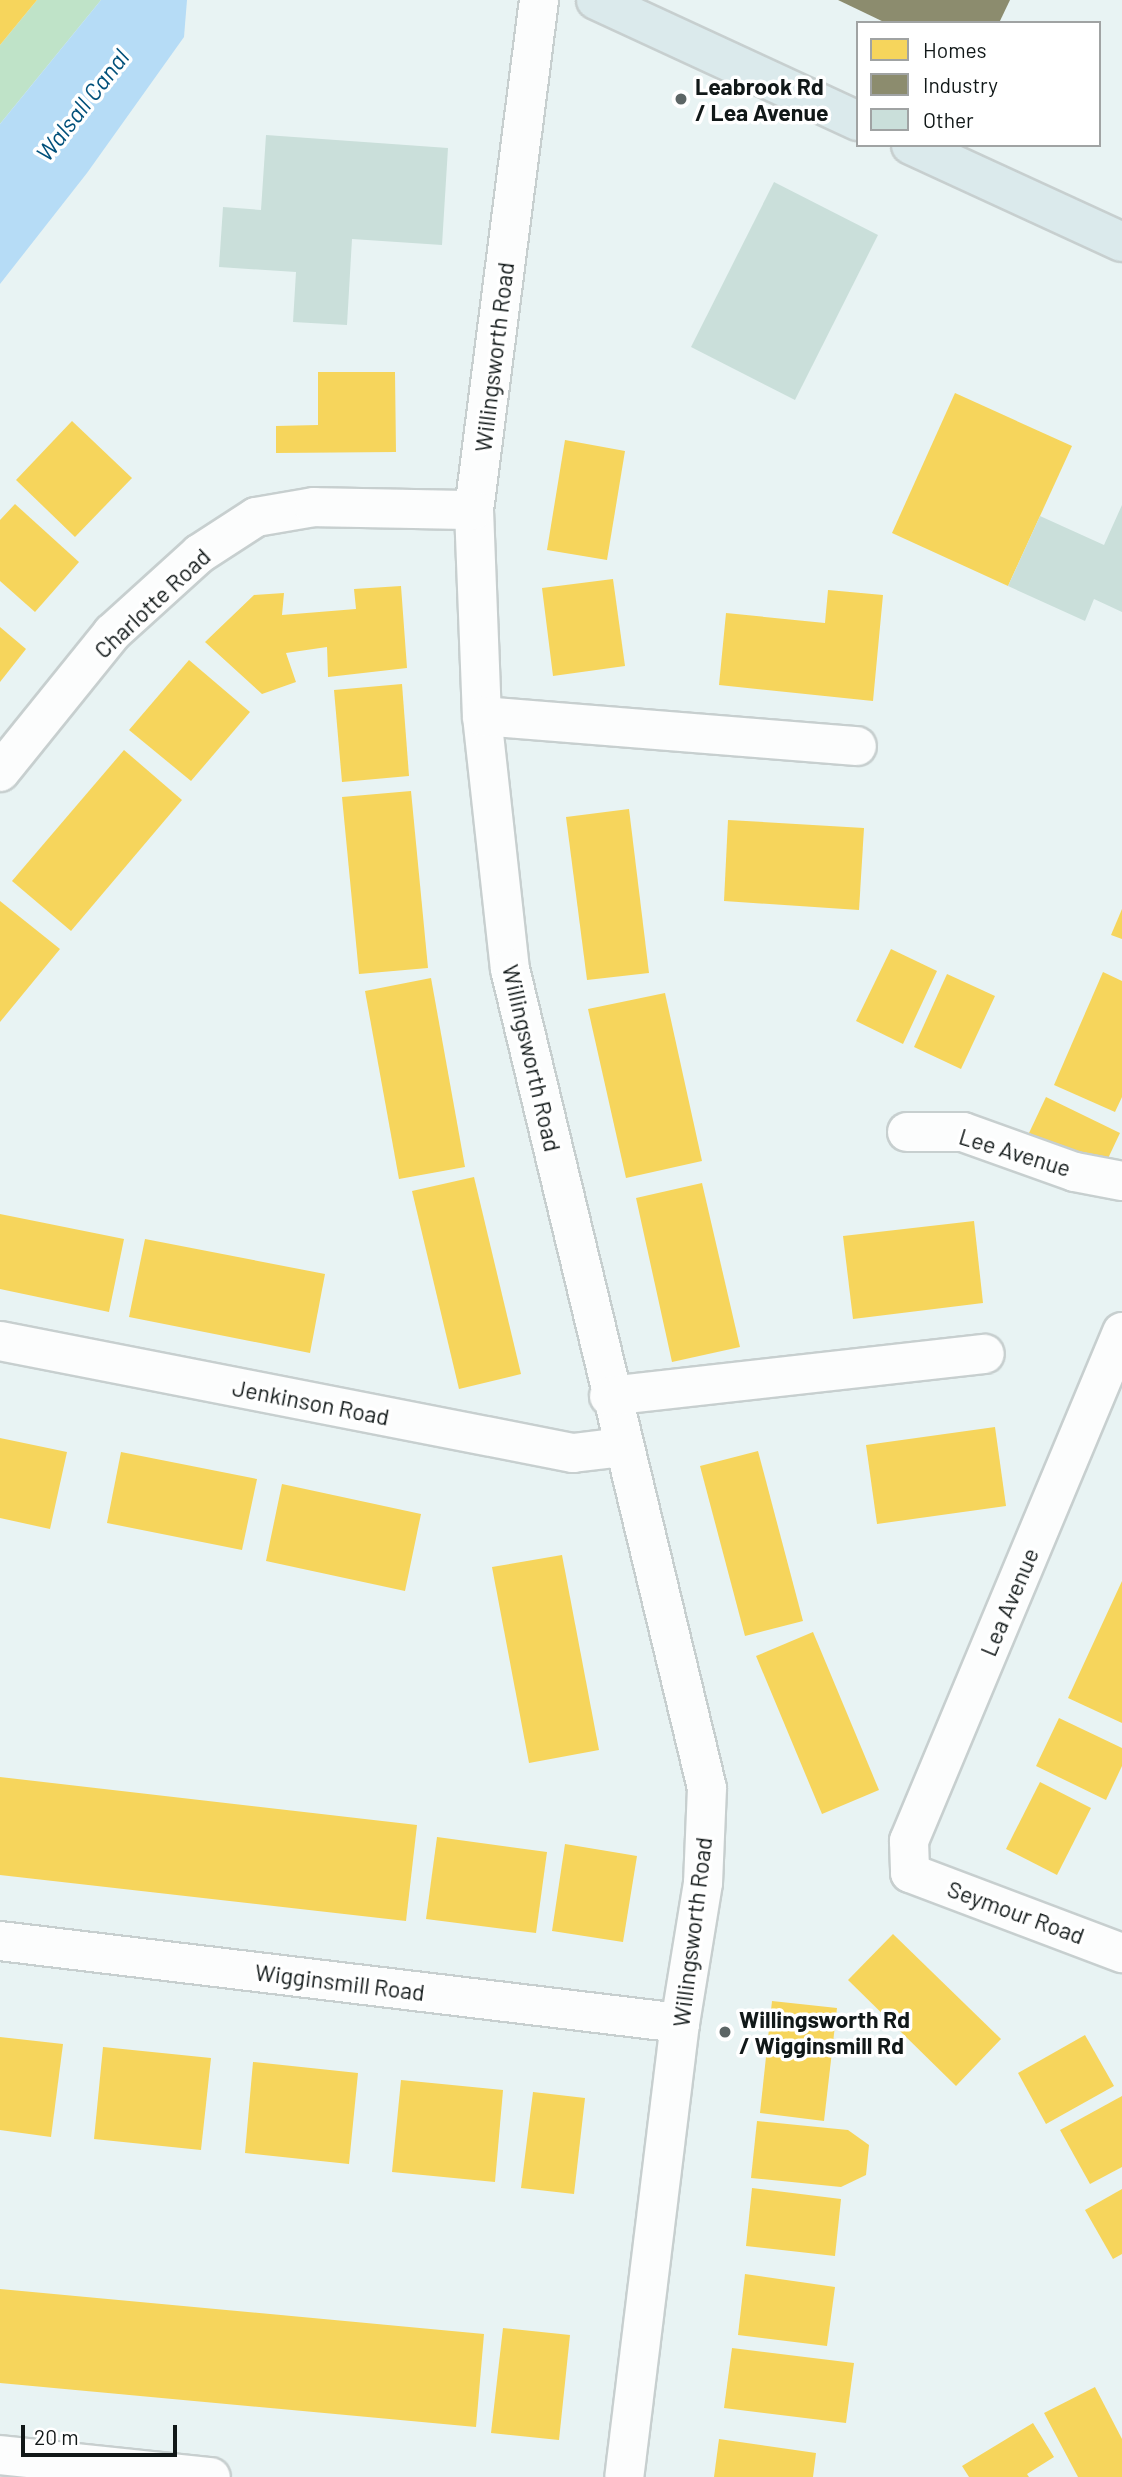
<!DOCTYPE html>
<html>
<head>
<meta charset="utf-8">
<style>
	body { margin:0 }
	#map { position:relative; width:1122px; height:2477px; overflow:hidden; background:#e8f3f3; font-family:Barlow,sans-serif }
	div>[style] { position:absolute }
	.green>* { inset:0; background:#bfe3c8 }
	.water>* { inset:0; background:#b6dcf6 }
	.homes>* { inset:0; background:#f6d55c }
	.industry>* { inset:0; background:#8c8c6e }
	.building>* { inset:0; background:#cadfda }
	.roads { filter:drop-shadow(2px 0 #c7cfcf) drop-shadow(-2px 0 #c7cfcf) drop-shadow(0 2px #c7cfcf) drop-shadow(0 -2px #c7cfcf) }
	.minor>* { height:38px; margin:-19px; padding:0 19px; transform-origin:19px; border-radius:19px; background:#fcfdfd }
	.major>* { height:38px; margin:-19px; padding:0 19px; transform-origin:19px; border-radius:19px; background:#dbeaec }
	.dots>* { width:19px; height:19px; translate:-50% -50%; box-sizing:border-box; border:4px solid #fff; border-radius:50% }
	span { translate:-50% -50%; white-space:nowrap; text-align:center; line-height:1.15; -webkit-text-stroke:7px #fff; paint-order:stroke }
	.poi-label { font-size:23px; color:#111818; font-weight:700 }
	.left { translate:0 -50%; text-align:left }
	.street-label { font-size:23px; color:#111818 }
	.water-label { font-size:24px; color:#01507a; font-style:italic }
	.legend { position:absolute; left:856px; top:21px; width:245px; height:126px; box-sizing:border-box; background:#fff; border:2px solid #a0a3a3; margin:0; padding:9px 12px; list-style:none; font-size:21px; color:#111818 }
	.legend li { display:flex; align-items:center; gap:14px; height:35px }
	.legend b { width:35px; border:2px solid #a0a3a3 }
	.scale { position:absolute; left:21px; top:2425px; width:156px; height:32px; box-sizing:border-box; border:4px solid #111818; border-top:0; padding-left:9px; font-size:21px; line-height:24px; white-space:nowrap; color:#111818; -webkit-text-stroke:5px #fff; paint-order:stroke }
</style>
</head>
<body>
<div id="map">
	<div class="green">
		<i style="clip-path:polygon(37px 0,101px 0,0 124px,0 45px)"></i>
	</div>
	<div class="water">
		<i style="clip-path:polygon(101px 0,187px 0,184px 37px,87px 173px,0 284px,0 124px)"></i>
	</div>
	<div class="homes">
		<i style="clip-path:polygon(0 0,37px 0,0 45px)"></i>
		<i style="clip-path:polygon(318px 372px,395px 372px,396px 452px,276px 453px,276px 426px,318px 425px)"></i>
		<i style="clip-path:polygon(955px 393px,1072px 446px,1008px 586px,892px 533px)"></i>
		<i style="clip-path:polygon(72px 421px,132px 478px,75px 537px,16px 480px)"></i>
		<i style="clip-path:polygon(565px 440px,625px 451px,607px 560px,547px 550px)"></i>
		<i style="clip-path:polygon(15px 504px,79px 562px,35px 612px,0 581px,0 520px)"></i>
		<i style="clip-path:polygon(613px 579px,625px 666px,553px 676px,542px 588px)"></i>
		<i style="clip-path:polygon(401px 586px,407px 668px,328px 677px,327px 647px,286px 653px,296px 682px,262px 694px,205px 642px,254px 595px,284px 593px,282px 615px,356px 609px,354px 589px)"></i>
		<i style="clip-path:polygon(828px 590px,883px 595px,873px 701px,719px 685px,726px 613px,825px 623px)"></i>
		<i style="clip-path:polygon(0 627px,26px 649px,0 682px)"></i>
		<i style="clip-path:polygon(189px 660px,250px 712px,191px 781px,129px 730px)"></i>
		<i style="clip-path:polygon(402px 684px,409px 776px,342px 782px,334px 690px)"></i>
		<i style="clip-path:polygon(124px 750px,182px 800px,71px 931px,12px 881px)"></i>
		<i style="clip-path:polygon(411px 791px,428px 968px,359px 974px,342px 797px)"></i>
		<i style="clip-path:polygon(629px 809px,649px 973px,587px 980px,566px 817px)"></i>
		<i style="clip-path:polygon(728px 820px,864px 828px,859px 910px,724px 901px)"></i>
		<i style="clip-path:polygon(0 901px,60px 949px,0 1022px)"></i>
		<i style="clip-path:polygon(1122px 909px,1122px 939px,1111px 935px)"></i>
		<i style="clip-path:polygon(891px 949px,937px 971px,903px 1044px,856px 1021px)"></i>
		<i style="clip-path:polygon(1103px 972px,1122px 981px,1122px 1097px,1115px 1112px,1054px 1085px)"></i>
		<i style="clip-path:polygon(947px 974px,995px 996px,961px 1069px,914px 1047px)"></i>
		<i style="clip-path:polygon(431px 978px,465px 1167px,399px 1179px,365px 991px)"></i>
		<i style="clip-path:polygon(665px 993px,702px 1161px,626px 1178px,588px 1009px)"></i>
		<i style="clip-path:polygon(1046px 1097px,1120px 1133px,1103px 1169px,1029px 1133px)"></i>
		<i style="clip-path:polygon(474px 1177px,521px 1374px,459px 1389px,412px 1191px)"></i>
		<i style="clip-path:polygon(702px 1183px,740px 1347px,672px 1362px,636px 1198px)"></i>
		<i style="clip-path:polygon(0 1214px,124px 1239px,109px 1312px,0 1289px)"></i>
		<i style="clip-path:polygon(974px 1221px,983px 1303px,853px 1319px,843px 1236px)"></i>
		<i style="clip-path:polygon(145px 1239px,325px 1274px,310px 1353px,129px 1317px)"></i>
		<i style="clip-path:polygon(995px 1427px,1006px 1506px,877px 1524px,866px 1445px)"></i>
		<i style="clip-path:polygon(0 1438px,67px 1452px,50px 1529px,0 1518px)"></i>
		<i style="clip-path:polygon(758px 1451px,803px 1621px,745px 1636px,700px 1466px)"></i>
		<i style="clip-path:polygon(121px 1452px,257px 1479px,242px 1550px,107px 1523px)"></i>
		<i style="clip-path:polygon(282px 1484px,421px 1514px,405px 1591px,266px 1561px)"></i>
		<i style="clip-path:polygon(562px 1555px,599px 1750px,529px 1763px,492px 1567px)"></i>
		<i style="clip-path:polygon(1122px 1581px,1122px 1723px,1068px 1698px)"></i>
		<i style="clip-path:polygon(813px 1632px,879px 1790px,822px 1814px,756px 1656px)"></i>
		<i style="clip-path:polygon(1059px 1718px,1122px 1748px,1122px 1766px,1106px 1800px,1036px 1766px)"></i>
		<i style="clip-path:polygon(0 1777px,417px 1825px,406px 1921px,0 1875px)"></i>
		<i style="clip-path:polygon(1040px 1782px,1091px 1808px,1057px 1875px,1006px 1849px)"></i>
		<i style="clip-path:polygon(437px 1837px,547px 1852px,536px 1933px,426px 1919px)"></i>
		<i style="clip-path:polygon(565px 1844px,637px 1856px,623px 1942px,552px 1931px)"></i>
		<i style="clip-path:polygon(893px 1934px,1001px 2039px,956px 2086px,848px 1980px)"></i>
		<i style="clip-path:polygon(772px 2001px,837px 2008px,824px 2121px,760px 2113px)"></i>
		<i style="clip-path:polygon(1085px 2035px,1114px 2086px,1046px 2124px,1018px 2073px)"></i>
		<i style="clip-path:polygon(0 2037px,63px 2044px,51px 2137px,0 2130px)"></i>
		<i style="clip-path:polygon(103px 2047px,211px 2058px,201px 2150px,94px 2139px)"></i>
		<i style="clip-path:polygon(253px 2062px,358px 2073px,349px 2164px,245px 2153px)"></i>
		<i style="clip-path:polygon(401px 2080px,503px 2090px,495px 2182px,392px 2172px)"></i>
		<i style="clip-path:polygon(533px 2092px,585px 2098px,574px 2194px,521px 2188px)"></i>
		<i style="clip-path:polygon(1122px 2096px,1122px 2167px,1090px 2184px,1060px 2130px)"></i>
		<i style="clip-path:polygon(757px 2121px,848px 2130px,869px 2145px,866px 2175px,841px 2187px,751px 2178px)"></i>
		<i style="clip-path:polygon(752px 2188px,841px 2199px,835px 2256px,746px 2246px)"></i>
		<i style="clip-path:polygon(1122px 2189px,1122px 2254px,1113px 2259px,1085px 2210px)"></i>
		<i style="clip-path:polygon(745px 2274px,835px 2287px,827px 2346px,738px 2335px)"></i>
		<i style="clip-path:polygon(0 2289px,484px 2334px,476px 2427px,0 2383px)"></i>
		<i style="clip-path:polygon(503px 2328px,570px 2335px,559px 2440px,491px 2433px)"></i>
		<i style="clip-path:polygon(732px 2348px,854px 2363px,846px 2423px,724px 2408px)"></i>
		<i style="clip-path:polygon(1095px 2387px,1122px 2439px,1122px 2477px,1078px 2477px,1044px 2413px)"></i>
		<i style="clip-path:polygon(1033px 2423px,1054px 2457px,1027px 2474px,1029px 2477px,969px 2477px,962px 2466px)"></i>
		<i style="clip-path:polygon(719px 2439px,816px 2453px,813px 2477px,714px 2477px)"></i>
	</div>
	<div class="industry">
		<i style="clip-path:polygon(838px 0,1010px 0,999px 23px,886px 23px)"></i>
	</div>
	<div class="building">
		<i style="clip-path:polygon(266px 135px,448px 148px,442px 245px,352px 239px,347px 325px,293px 322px,296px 272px,219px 267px,223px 207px,261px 210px)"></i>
		<i style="clip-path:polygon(774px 182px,878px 235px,795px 400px,691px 347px)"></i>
		<i style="clip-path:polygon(1122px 505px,1122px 612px,1094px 599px,1085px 621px,1008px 586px,1040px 516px,1104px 545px)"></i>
	</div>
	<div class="roads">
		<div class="minor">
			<i style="left:539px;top:0;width:514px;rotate:97.26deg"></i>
			<i style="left:474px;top:510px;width:206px;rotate:87.8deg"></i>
			<i style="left:482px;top:716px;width:255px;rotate:83.7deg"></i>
			<i style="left:510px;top:969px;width:842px;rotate:76.48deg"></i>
			<i style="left:707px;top:1788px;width:95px;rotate:92.4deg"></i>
			<i style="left:703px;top:1883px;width:142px;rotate:99.3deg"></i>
			<i style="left:680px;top:2023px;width:457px;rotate:97deg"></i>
			<i style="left:482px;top:716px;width:376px;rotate:4.6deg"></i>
			<i style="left:0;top:772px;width:179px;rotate:-51.1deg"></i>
			<i style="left:112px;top:633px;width:118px;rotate:-42.2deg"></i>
			<i style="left:199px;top:554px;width:68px;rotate:-33deg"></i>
			<i style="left:256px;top:517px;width:59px;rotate:-9.8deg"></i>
			<i style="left:314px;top:507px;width:160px;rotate:1.1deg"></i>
			<i style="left:907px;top:1132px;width:56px"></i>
			<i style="left:963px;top:1132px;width:119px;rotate:19.7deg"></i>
			<i style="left:1075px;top:1172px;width:48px;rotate:10.8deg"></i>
			<i style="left:1122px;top:1332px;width:552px;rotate:112.71deg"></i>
			<i style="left:909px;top:1841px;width:32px;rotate:88deg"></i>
			<i style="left:910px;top:1873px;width:227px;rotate:20.7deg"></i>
			<i style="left:0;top:1341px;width:584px;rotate:11.06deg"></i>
			<i style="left:573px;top:1453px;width:49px;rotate:-7deg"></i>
			<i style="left:609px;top:1396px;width:378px;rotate:-6.4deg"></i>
			<i style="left:0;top:1941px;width:685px;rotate:6.88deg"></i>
			<i style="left:0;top:2455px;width:212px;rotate:6deg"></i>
		</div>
		<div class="major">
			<i style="left:596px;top:0;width:289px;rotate:24.8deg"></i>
			<i style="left:911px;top:145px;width:232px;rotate:24.7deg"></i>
		</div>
	</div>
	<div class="dots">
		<i style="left:681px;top:99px;background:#5c6565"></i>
		<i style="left:725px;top:2032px;background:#5c6565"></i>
	</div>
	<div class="poi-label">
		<span class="left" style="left:695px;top:99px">Leabrook Rd<br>/ Lea Avenue</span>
		<span class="left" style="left:739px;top:2032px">Willingsworth Rd<br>/ Wigginsmill Rd</span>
	</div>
	<div class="street-label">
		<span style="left:494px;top:357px;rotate:-83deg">Willingsworth Road</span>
		<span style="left:152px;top:603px;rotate:-43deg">Charlotte Road</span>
		<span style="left:532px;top:1058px;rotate:77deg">Willingsworth Road</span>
		<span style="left:1015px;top:1152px;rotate:17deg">Lee Avenue</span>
		<span style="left:311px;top:1402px;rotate:11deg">Jenkinson Road</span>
		<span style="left:1009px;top:1602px;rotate:-67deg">Lea Avenue</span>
		<span style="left:1016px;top:1912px;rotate:20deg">Seymour Road</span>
		<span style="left:692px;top:1932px;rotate:-83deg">Willingsworth Road</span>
		<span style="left:340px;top:1982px;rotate:7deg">Wigginsmill Road</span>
	</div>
	<div class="water-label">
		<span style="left:82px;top:105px;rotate:-52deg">Walsall Canal</span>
	</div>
	<ul class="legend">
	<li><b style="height:19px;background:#f6d55c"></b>Homes</li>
	<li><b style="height:19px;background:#8c8c6e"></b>Industry</li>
	<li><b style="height:19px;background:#cadfda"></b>Other</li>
	</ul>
	<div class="scale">20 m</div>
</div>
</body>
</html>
